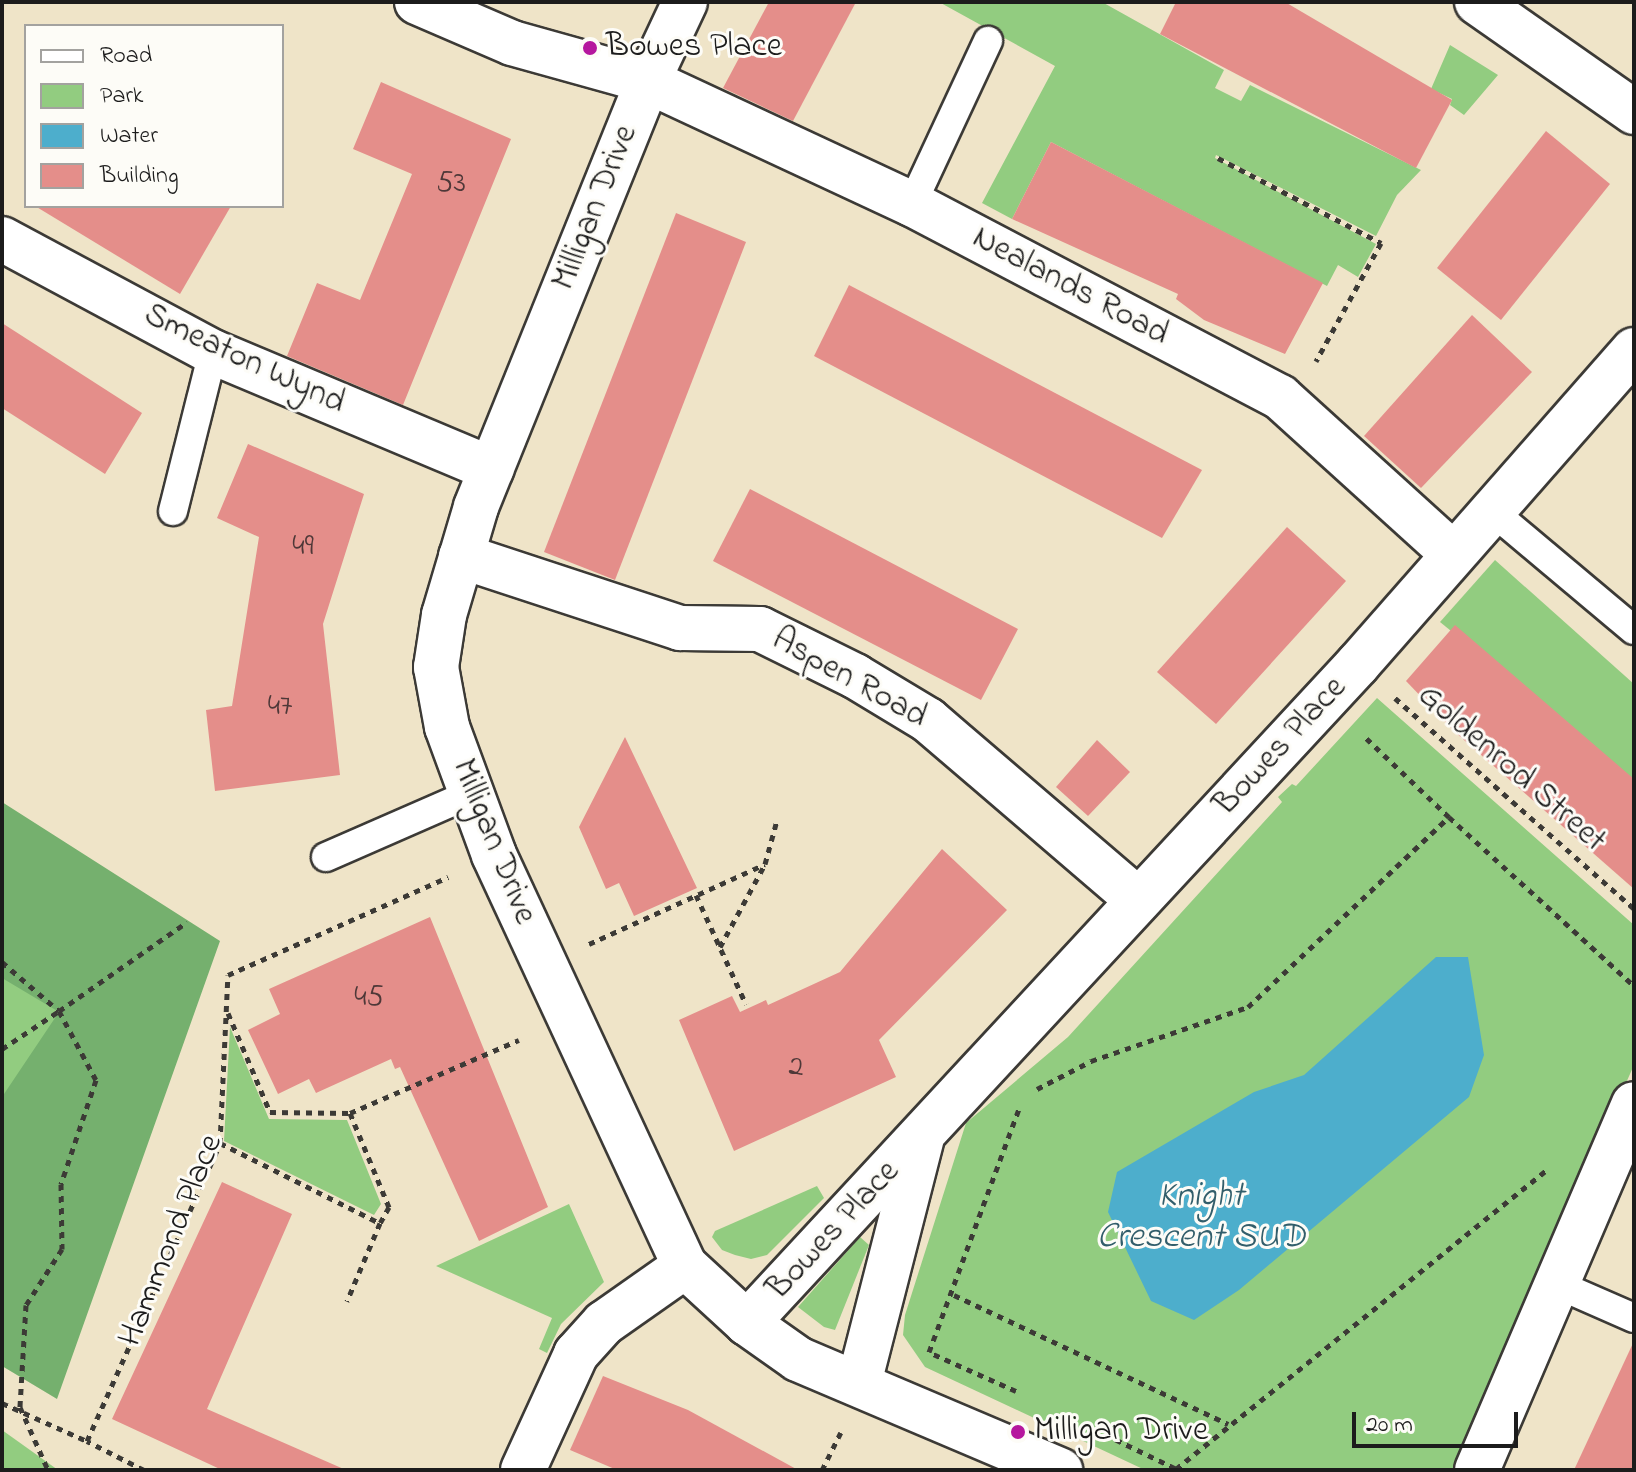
<!DOCTYPE html>
<html>
<head>
<meta charset="utf-8">
<style>
	body { margin:0 }
	#map { position:relative; width:1636px; height:1472px; overflow:hidden; background:#efe4c8; font-family:"Indie Flower",sans-serif }
	div>[style] { position:absolute }
	.green>* { inset:0; background:#92cc80 }
	.forest>* { inset:0; background:#75b06e }
	.water>* { inset:0; background:#4daecc }
	.building>* { inset:0; background:#e48e8a }
	.path>* { height:5px; margin-top:-2.5px; transform-origin:0; background:repeating-linear-gradient(90deg,#3c3a36 0 6px,transparent 0 12px) }
	.roads { filter:drop-shadow(2px 0 #3c3a36) drop-shadow(-2px 0 #3c3a36) drop-shadow(0 2px #3c3a36) drop-shadow(0 -2px #3c3a36) }
	.lane>* { height:28px; margin:-14px; padding:0 14px; transform-origin:14px; border-radius:14px; background:#fff }
	.street>* { height:44px; margin:-22px; padding:0 22px; transform-origin:22px; border-radius:22px; background:#fff }
	.dots>* { width:22px; height:22px; translate:-50% -50%; box-sizing:border-box; border:4px solid #fdfcf7; border-radius:50% }
	span { translate:-50% -50%; white-space:nowrap; text-align:center; line-height:1.15; -webkit-text-stroke:6px #fdfcf7; paint-order:stroke }
	.number-label { font-size:30px; color:#4e3838 }
	.number-label span { -webkit-text-stroke-width:0 }
	.poi-label { font-size:34px; color:#1c1c1c }
	.left { translate:0 -50%; text-align:left }
	.street-label { font-size:34px; color:#1c1c1c }
	.water-label { font-size:36px; color:#325e6b; font-style:italic }
	.frame { position:absolute; inset:0; border:4px solid #1c1c1c; pointer-events:none }
	.legend { position:absolute; left:24px; top:24px; width:260px; height:184px; box-sizing:border-box; background:#fdfcf7; border:2px solid #a3a29f; margin:0; padding:10px 14px; list-style:none; font-size:24px; color:#1c1c1c }
	.legend li { display:flex; align-items:center; gap:16px; height:40px }
	.legend b { width:40px; border:2px solid #a3a29f }
	.scale { position:absolute; left:1352px; top:1412px; width:166px; height:36px; box-sizing:border-box; border:4px solid #1c1c1c; border-top:0; padding-left:10px; font-size:24px; line-height:28px; white-space:nowrap; color:#1c1c1c; -webkit-text-stroke:6px #fdfcf7; paint-order:stroke }
</style>
</head>
<body>
<div id="map">
	<div class="green">
		<i style="clip-path:polygon(939px 2px,1102px 2px,1224px 70px,1215px 88px,1241px 101px,1250px 85px,1421px 170px,1397px 195px,1376px 236px,1216px 155px,1215px 158px,1376px 244px,1358px 277px,1338px 265px,1327px 286px,1051px 142px,1012px 219px,982px 203px,1055px 66px)"></i>
		<i style="clip-path:polygon(1450px 45px,1498px 75px,1464px 115px,1450px 105px,1452px 99px,1431px 89px)"></i>
		<i style="clip-path:polygon(1495px 560px,1634px 684px,1634px 780px,1440px 622px)"></i>
		<i style="clip-path:polygon(1377px 698px,1634px 925px,1634px 1065px,1454px 1470px,1145px 1470px,925px 1367px,903px 1335px,905px 1315px,966px 1123px,1068px 1037px,1282px 802px,1278px 797px,1292px 784px,1296px 786px)"></i>
		<i style="clip-path:polygon(2px 974px,65px 1012px,2px 1283px)"></i>
		<i style="clip-path:polygon(230px 1027px,269px 1119px,347px 1120px,381px 1204px,374px 1215px,224px 1141px)"></i>
		<i style="clip-path:polygon(817px 1186px,824px 1198px,767px 1255px,751px 1259px,735px 1255px,722px 1250px,712px 1237px,715px 1231px)"></i>
		<i style="clip-path:polygon(569px 1204px,604px 1282px,561px 1324px,547px 1353px,539px 1349px,552px 1318px,436px 1266px)"></i>
		<i style="clip-path:polygon(860px 1237px,869px 1245px,835px 1330px,824px 1327px,798px 1307px)"></i>
		<i style="clip-path:polygon(2px 1430px,58px 1470px,2px 1470px)"></i>
	</div>
	<div class="forest">
		<i style="clip-path:polygon(2px 802px,220px 941px,57px 1399px,2px 1366px,2px 1097px,59px 1012px,2px 978px)"></i>
	</div>
	<div class="water">
		<i style="clip-path:polygon(1436px 957px,1468px 957px,1484px 1055px,1469px 1097px,1239px 1290px,1194px 1320px,1151px 1301px,1108px 1212px,1117px 1172px,1254px 1092px,1304px 1075px)"></i>
	</div>
	<div class="building">
		<i style="clip-path:polygon(769px 2px,856px 2px,793px 121px,723px 88px)"></i>
		<i style="clip-path:polygon(1176px 2px,1285px 2px,1452px 100px,1416px 168px,1160px 34px)"></i>
		<i style="clip-path:polygon(381px 82px,511px 139px,403px 405px,287px 356px,317px 283px,360px 300px,412px 174px,353px 149px)"></i>
		<i style="clip-path:polygon(1546px 131px,1610px 184px,1501px 320px,1437px 268px)"></i>
		<i style="clip-path:polygon(1051px 142px,1323px 283px,1285px 354px,1204px 320px,1176px 299px,1178px 294px,1012px 219px)"></i>
		<i style="clip-path:polygon(35px 206px,231px 206px,180px 294px)"></i>
		<i style="clip-path:polygon(676px 213px,746px 242px,615px 580px,544px 552px)"></i>
		<i style="clip-path:polygon(849px 285px,1202px 470px,1162px 538px,814px 356px)"></i>
		<i style="clip-path:polygon(1472px 315px,1532px 372px,1421px 488px,1364px 436px)"></i>
		<i style="clip-path:polygon(2px 323px,142px 413px,105px 474px,2px 408px)"></i>
		<i style="clip-path:polygon(248px 444px,364px 494px,323px 624px,340px 775px,215px 791px,206px 710px,232px 706px,259px 537px,217px 518px)"></i>
		<i style="clip-path:polygon(750px 489px,1018px 629px,981px 700px,713px 561px)"></i>
		<i style="clip-path:polygon(1287px 527px,1346px 581px,1216px 724px,1157px 672px)"></i>
		<i style="clip-path:polygon(1455px 625px,1634px 779px,1634px 889px,1456px 733px,1406px 681px)"></i>
		<i style="clip-path:polygon(625px 737px,697px 888px,634px 916px,619px 883px,606px 889px,579px 827px)"></i>
		<i style="clip-path:polygon(1097px 740px,1130px 772px,1088px 816px,1056px 787px)"></i>
		<i style="clip-path:polygon(942px 849px,1007px 910px,879px 1040px,896px 1077px,734px 1151px,679px 1020px,732px 996px,740px 1012px,766px 1000px,768px 1005px,840px 972px)"></i>
		<i style="clip-path:polygon(430px 917px,548px 1207px,479px 1241px,400px 1067px,395px 1069px,391px 1059px,316px 1093px,309px 1079px,278px 1094px,248px 1030px,280px 1014px,269px 989px)"></i>
		<i style="clip-path:polygon(222px 1182px,292px 1214px,207px 1409px,346px 1470px,222px 1470px,112px 1419px)"></i>
		<i style="clip-path:polygon(1634px 1341px,1634px 1470px,1574px 1470px)"></i>
		<i style="clip-path:polygon(603px 1376px,688px 1410px,798px 1470px,617px 1470px,570px 1450px)"></i>
	</div>
	<div class="path">
		<i style="left:1218px;top:158px;width:184px;rotate:27.5deg"></i>
		<i style="left:1381px;top:243px;width:135px;rotate:118.8deg"></i>
		<i style="left:1395px;top:698px;width:319px;rotate:41.4deg"></i>
		<i style="left:1449px;top:817px;width:251px;rotate:42.4deg"></i>
		<i style="left:696px;top:895px;width:120px;rotate:65.4deg"></i>
		<i style="left:589px;top:944px;width:193px;rotate:-24.4deg"></i>
		<i style="left:765px;top:864px;width:46px;rotate:-74.7deg"></i>
		<i style="left:720px;top:947px;width:94px;rotate:-61.5deg"></i>
		<i style="left:2px;top:962px;width:75px;rotate:40.7deg"></i>
		<i style="left:59px;top:1011px;width:156px;rotate:-34.8deg"></i>
		<i style="left:228px;top:1013px;width:108px;rotate:67deg"></i>
		<i style="left:270px;top:1112px;width:80px;rotate:0.7deg"></i>
		<i style="left:350px;top:1113px;width:102px;rotate:67.5deg"></i>
		<i style="left:389px;top:1207px;width:18px;rotate:119deg"></i>
		<i style="left:2px;top:1049px;width:69px;rotate:-33.7deg"></i>
		<i style="left:59px;top:1011px;width:78px;rotate:61.8deg"></i>
		<i style="left:96px;top:1080px;width:110px;rotate:108.6deg"></i>
		<i style="left:61px;top:1184px;width:65px;rotate:89.1deg"></i>
		<i style="left:62px;top:1249px;width:67px;rotate:122.7deg"></i>
		<i style="left:26px;top:1305px;width:102px;rotate:93.4deg"></i>
		<i style="left:20px;top:1407px;width:69px;rotate:66deg"></i>
		<i style="left:1037px;top:1089px;width:61px;rotate:-27.4deg"></i>
		<i style="left:1091px;top:1061px;width:166px;rotate:-19deg"></i>
		<i style="left:1248px;top:1007px;width:277px;rotate:-43.4deg"></i>
		<i style="left:1449px;top:817px;width:119px;rotate:-136.4deg"></i>
		<i style="left:350px;top:1113px;width:184px;rotate:-23.4deg"></i>
		<i style="left:220px;top:1143px;width:179px;rotate:26.6deg"></i>
		<i style="left:380px;top:1223px;width:85px;rotate:112.9deg"></i>
		<i style="left:954px;top:1295px;width:303px;rotate:25.2deg"></i>
		<i style="left:1016px;top:1391px;width:95px;rotate:-155.9deg"></i>
		<i style="left:929px;top:1352px;width:262px;rotate:-69.7deg"></i>
		<i style="left:2px;top:1403px;width:93px;rotate:24.1deg"></i>
		<i style="left:1094px;top:1429px;width:94px;rotate:25.8deg"></i>
		<i style="left:1176px;top:1469px;width:479px;rotate:-38.9deg"></i>
		<i style="left:144px;top:1470px;width:64px;rotate:-153deg"></i>
		<i style="left:87px;top:1441px;width:326px;rotate:-65.9deg"></i>
		<i style="left:220px;top:1143px;width:168px;rotate:-87.3deg"></i>
		<i style="left:228px;top:975px;width:241px;rotate:-24deg"></i>
		<i style="left:822px;top:1470px;width:42px;rotate:-63.4deg"></i>
	</div>
	<div class="roads">
		<div class="lane">
			<i style="left:912px;top:204px;width:180px;rotate:-65deg"></i>
			<i style="left:173px;top:511px;width:164px;rotate:-75.9deg"></i>
			<i style="left:1492px;top:511px;width:185px;rotate:40deg"></i>
			<i style="left:326px;top:857px;width:157px;rotate:-23.6deg"></i>
			<i style="left:1554px;top:1283px;width:87px;rotate:23.6deg"></i>
		</div>
		<div class="street">
			<i style="left:417px;top:2px;width:103px;rotate:23.3deg"></i>
			<i style="left:512px;top:43px;width:141px;rotate:15.6deg"></i>
			<i style="left:648px;top:81px;width:291px;rotate:25deg"></i>
			<i style="left:912px;top:204px;width:416px;rotate:27.7deg"></i>
			<i style="left:1280px;top:397px;width:234px;rotate:42.2deg"></i>
			<i style="left:685px;top:2px;width:87px;rotate:115.1deg"></i>
			<i style="left:648px;top:81px;width:459px;rotate:112deg"></i>
			<i style="left:476px;top:507px;width:113px;rotate:106.5deg"></i>
			<i style="left:444px;top:615px;width:53px;rotate:98.7deg"></i>
			<i style="left:436px;top:667px;width:61px;rotate:79.6deg"></i>
			<i style="left:447px;top:727px;width:136px;rotate:69.8deg"></i>
			<i style="left:494px;top:855px;width:453px;rotate:65.1deg"></i>
			<i style="left:685px;top:1266px;width:84px;rotate:42.6deg"></i>
			<i style="left:747px;top:1323px;width:62px;rotate:35.2deg"></i>
			<i style="left:798px;top:1359px;width:285px;rotate:23deg"></i>
			<i style="left:1477px;top:2px;width:192px;rotate:35deg"></i>
			<i style="left:2px;top:239px;width:239px;rotate:28.2deg"></i>
			<i style="left:213px;top:352px;width:302px;rotate:22.8deg"></i>
			<i style="left:461px;top:556px;width:231px;rotate:18.2deg"></i>
			<i style="left:680px;top:628px;width:80px;rotate:0.7deg"></i>
			<i style="left:760px;top:629px;width:106px;rotate:26.3deg"></i>
			<i style="left:855px;top:676px;width:85px;rotate:31.1deg"></i>
			<i style="left:928px;top:720px;width:277px;rotate:40.6deg"></i>
			<i style="left:747px;top:1323px;width:899px;rotate:-47.16deg"></i>
			<i style="left:1358px;top:664px;width:418px;rotate:-48.7deg"></i>
			<i style="left:859px;top:1383px;width:250px;rotate:-75.6deg"></i>
			<i style="left:523px;top:1470px;width:128px;rotate:-65.4deg"></i>
			<i style="left:576px;top:1354px;width:42px;rotate:-47.9deg"></i>
			<i style="left:604px;top:1323px;width:99px;rotate:-35.1deg"></i>
			<i style="left:1477px;top:1470px;width:398px;rotate:-66.8deg"></i>
		</div>
	</div>
	<div class="dots">
		<i style="left:590px;top:48px;background:#b5179e"></i>
		<i style="left:1018px;top:1432px;background:#b5179e"></i>
	</div>
	<div class="number-label">
		<span style="left:451px;top:184px">53</span>
		<span style="left:303px;top:547px">49</span>
		<span style="left:280px;top:707px">47</span>
		<span style="left:369px;top:998px">45</span>
		<span style="left:796px;top:1068px">2</span>
	</div>
	<div class="poi-label">
		<span class="left" style="left:606px;top:48px">Bowes Place</span>
		<span class="left" style="left:1034px;top:1432px">Milligan Drive</span>
	</div>
	<div class="street-label">
		<span style="left:596px;top:208px;rotate:-68deg">Milligan Drive</span>
		<span style="left:1070px;top:287px;rotate:28deg">Nealands Road</span>
		<span style="left:244px;top:360px;rotate:25deg">Smeaton Wynd</span>
		<span style="left:849px;top:679px;rotate:29deg">Aspen Road</span>
		<span style="left:1281px;top:747px;rotate:-47deg">Bowes Place</span>
		<span style="left:1511px;top:769px;rotate:41deg">Goldenrod Street</span>
		<span style="left:493px;top:842px;rotate:68deg">Milligan Drive</span>
		<span style="left:834px;top:1231px;rotate:-47deg">Bowes Place</span>
		<span style="left:172px;top:1241px;rotate:-68deg">Hammond Place</span>
	</div>
	<div class="water-label">
		<span style="left:1201px;top:1217px">Knight<br>Crescent SUD</span>
	</div>
	<div class="frame"></div>
	<ul class="legend">
	<li><b style="height:10px;background:#fff"></b>Road</li>
	<li><b style="height:22px;background:#92cc80"></b>Park</li>
	<li><b style="height:22px;background:#4daecc"></b>Water</li>
	<li><b style="height:22px;background:#e48e8a"></b>Building</li>
	</ul>
	<div class="scale">20 m</div>
</div>
</body>
</html>
